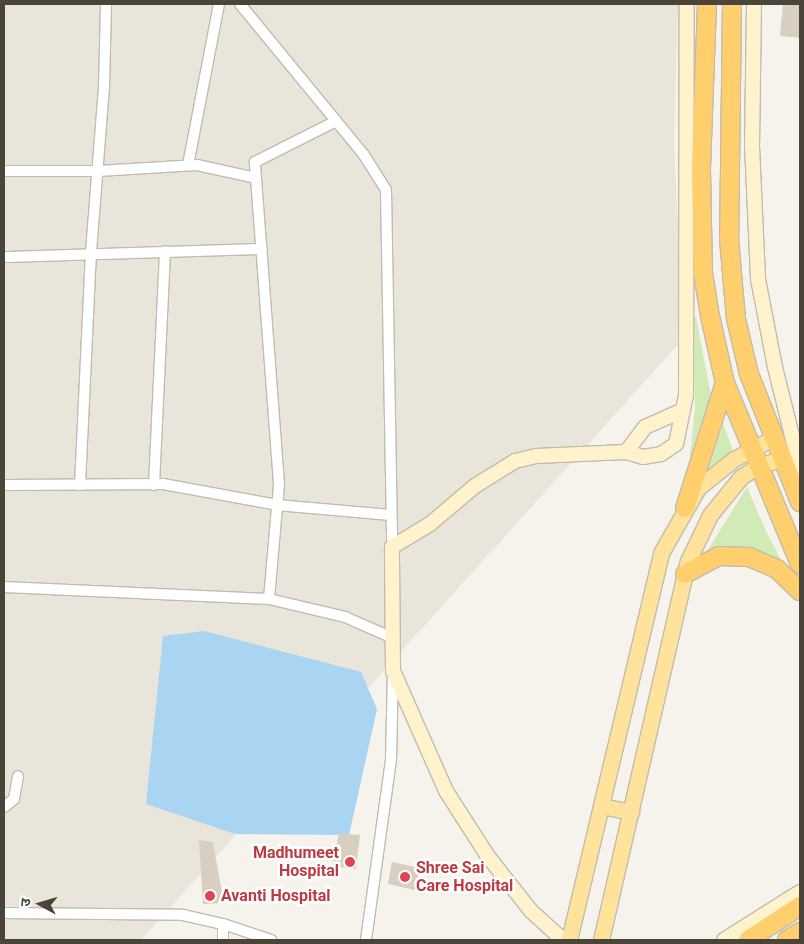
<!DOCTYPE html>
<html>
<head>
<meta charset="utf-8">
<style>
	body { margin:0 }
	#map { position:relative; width:804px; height:944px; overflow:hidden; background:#f6f3ec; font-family:Roboto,"Noto Sans Devanagari",sans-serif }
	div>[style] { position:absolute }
	.residential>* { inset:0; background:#eae5da }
	.green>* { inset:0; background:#d2eab5 }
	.water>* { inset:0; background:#a9d4f2 }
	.building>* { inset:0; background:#d8cfc1 }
	.roads { filter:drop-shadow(1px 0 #c2bbae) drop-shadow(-1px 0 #c2bbae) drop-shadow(0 1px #c2bbae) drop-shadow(0 -1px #c2bbae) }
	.street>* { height:10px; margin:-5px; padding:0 5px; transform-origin:5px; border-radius:5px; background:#fff }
	.secondary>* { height:14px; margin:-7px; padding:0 7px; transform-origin:7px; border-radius:7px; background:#fff3cd }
	.primary>* { height:15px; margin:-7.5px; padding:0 7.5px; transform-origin:7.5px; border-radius:7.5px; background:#ffe39c }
	.highway>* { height:18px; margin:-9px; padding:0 9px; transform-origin:9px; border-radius:9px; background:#ffcf6e }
	.dots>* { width:14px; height:14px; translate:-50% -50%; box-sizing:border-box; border:2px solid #fff; border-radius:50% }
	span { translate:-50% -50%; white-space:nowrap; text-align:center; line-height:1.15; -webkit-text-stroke:5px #fff; paint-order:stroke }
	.health-label { font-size:16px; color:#be3a42; font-weight:700 }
	.right { translate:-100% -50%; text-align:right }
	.left { translate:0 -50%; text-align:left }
	.frame { position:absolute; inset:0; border:5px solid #4b4439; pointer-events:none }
	.north { position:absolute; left:15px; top:879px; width:50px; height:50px; -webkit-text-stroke:4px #fff; paint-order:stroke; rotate:276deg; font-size:14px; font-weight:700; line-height:20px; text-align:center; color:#4b4439 }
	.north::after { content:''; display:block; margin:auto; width:18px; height:22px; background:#4b4439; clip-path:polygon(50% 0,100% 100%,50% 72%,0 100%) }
</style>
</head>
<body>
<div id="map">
	<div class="residential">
		<i style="clip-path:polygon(4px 4px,678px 4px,674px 143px,683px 339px,141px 940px,4px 940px)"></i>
	</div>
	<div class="green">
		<i style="clip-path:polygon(696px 317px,712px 401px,688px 476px,695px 408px,693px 318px)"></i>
		<i style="clip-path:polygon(723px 423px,735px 456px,708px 472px)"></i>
		<i style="clip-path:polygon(747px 487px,765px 529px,785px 568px,701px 561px)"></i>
	</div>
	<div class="water">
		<i style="clip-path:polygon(204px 631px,361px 672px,377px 709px,349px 835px,235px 834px,146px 804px,163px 636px)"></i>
	</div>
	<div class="building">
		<i style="clip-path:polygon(783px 4px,800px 4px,800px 38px,780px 36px)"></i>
		<i style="clip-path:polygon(339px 833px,360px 835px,356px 869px,332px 866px)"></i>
		<i style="clip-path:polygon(199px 840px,213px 842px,224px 903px,203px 904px)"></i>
		<i style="clip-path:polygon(392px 862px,420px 868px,415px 890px,388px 884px)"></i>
	</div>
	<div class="roads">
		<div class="street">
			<i style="left:240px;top:4px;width:195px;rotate:50.6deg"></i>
			<i style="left:364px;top:155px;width:41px;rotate:57.8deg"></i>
			<i style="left:386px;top:190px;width:357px;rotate:89deg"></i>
			<i style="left:188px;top:165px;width:164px;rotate:-79.1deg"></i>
			<i style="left:4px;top:171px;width:94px"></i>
			<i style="left:98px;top:171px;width:99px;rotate:-3.5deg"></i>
			<i style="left:197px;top:165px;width:60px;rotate:12.4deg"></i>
			<i style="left:4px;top:257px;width:258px;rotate:-1.8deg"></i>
			<i style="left:4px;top:485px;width:159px;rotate:-0.4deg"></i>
			<i style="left:163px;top:484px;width:116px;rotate:10.4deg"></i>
			<i style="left:277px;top:505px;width:114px;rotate:5deg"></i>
			<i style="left:80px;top:485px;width:233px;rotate:-87.3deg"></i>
			<i style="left:91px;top:252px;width:166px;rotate:-85.5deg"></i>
			<i style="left:104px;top:87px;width:83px;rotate:-88.6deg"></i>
			<i style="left:154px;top:485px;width:234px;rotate:-87.3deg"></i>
			<i style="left:4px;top:587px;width:265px;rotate:2.6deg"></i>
			<i style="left:269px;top:599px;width:78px;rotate:13.3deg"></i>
			<i style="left:345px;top:617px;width:52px;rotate:23.6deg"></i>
			<i style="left:269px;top:599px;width:115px;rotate:-85deg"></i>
			<i style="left:279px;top:484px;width:323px;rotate:-94.3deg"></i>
			<i style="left:255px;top:162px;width:91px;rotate:-26.8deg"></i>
			<i style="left:4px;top:807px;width:13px;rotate:-39deg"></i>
			<i style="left:14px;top:799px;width:23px;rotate:-80deg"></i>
			<i style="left:4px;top:913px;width:179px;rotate:0.6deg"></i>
			<i style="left:183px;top:915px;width:41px;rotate:12.7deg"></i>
			<i style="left:223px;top:924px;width:51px;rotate:18.4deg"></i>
			<i style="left:223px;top:924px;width:16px;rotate:90deg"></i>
			<i style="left:366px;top:940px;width:183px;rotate:-82.1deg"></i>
			<i style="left:391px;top:759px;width:86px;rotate:-88.7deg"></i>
		</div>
		<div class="secondary">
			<i style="left:754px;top:4px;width:142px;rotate:90.8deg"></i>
			<i style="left:752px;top:146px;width:133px;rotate:87.4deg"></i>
			<i style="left:758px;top:279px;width:90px;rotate:79.1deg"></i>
			<i style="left:775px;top:367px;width:104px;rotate:76.1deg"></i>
			<i style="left:681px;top:411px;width:39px;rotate:156deg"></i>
			<i style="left:645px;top:427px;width:31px;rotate:127deg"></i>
			<i style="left:626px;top:452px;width:18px;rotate:16deg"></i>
			<i style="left:643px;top:457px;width:18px;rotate:-9deg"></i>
			<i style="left:661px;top:454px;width:18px;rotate:-34deg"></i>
			<i style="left:676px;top:444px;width:50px;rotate:-78.5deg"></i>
			<i style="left:686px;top:395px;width:391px;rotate:-89.9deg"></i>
			<i style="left:563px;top:940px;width:43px;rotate:-137.8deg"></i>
			<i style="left:531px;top:911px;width:71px;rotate:-128.2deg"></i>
			<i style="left:487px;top:855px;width:76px;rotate:-122.6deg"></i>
			<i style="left:446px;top:791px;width:131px;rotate:-113.8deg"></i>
			<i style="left:393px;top:671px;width:124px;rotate:-90.5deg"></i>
			<i style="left:392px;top:547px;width:44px;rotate:-31.2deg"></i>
			<i style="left:430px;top:524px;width:59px;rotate:-40.2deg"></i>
			<i style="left:475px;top:486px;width:47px;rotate:-32deg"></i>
			<i style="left:515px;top:461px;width:22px;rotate:-13deg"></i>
			<i style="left:536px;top:456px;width:90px;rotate:-2.5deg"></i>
			<i style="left:724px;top:940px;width:90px;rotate:-32.3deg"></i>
		</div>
		<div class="primary">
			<i style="left:601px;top:806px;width:31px;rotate:11deg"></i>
			<i style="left:569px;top:940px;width:398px;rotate:-76.6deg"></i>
			<i style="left:661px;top:553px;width:75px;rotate:-60.4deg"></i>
			<i style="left:698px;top:488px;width:46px;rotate:-38.9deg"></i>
			<i style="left:734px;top:459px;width:44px;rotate:-28.3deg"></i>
			<i style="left:601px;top:940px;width:389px;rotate:-77.1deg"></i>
			<i style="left:688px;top:561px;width:51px;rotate:-64.4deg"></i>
			<i style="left:710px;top:515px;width:49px;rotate:-50.8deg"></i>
			<i style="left:741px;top:477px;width:20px;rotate:-33deg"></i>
			<i style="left:758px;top:466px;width:24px;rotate:-17deg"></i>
		</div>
		<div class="highway">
			<i style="left:707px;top:4px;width:167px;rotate:92.1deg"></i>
			<i style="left:701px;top:171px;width:102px;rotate:88.9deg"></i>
			<i style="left:703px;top:273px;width:44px;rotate:80.8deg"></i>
			<i style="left:710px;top:316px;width:69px;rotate:77.4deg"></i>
			<i style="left:725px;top:383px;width:196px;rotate:67.5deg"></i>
			<i style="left:732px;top:4px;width:235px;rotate:90.7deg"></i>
			<i style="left:729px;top:239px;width:80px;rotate:85deg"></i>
			<i style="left:736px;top:319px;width:57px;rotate:76.7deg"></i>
			<i style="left:749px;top:374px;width:138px;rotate:68.3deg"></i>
			<i style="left:685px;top:508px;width:131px;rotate:-72.3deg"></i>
			<i style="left:685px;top:574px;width:38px;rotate:-28deg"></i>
			<i style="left:719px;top:556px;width:30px;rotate:2deg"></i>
			<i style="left:749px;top:557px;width:30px;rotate:23deg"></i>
			<i style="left:777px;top:569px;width:32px;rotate:44deg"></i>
			<i style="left:748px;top:940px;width:62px;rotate:-33.2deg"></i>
			<i style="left:787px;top:940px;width:15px;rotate:-32deg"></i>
		</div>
	</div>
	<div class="dots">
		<i style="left:350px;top:862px;background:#e0444e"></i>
		<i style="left:405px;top:877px;background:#e0444e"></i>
		<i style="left:210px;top:896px;background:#e0444e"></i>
	</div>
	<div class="health-label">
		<span class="right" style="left:339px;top:862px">Madhumeet<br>Hospital</span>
		<span class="left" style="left:416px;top:877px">Shree Sai<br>Care Hospital</span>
		<span class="left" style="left:221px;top:896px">Avanti Hospital</span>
	</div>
	<div class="frame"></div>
	<div class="north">उ</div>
</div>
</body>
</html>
